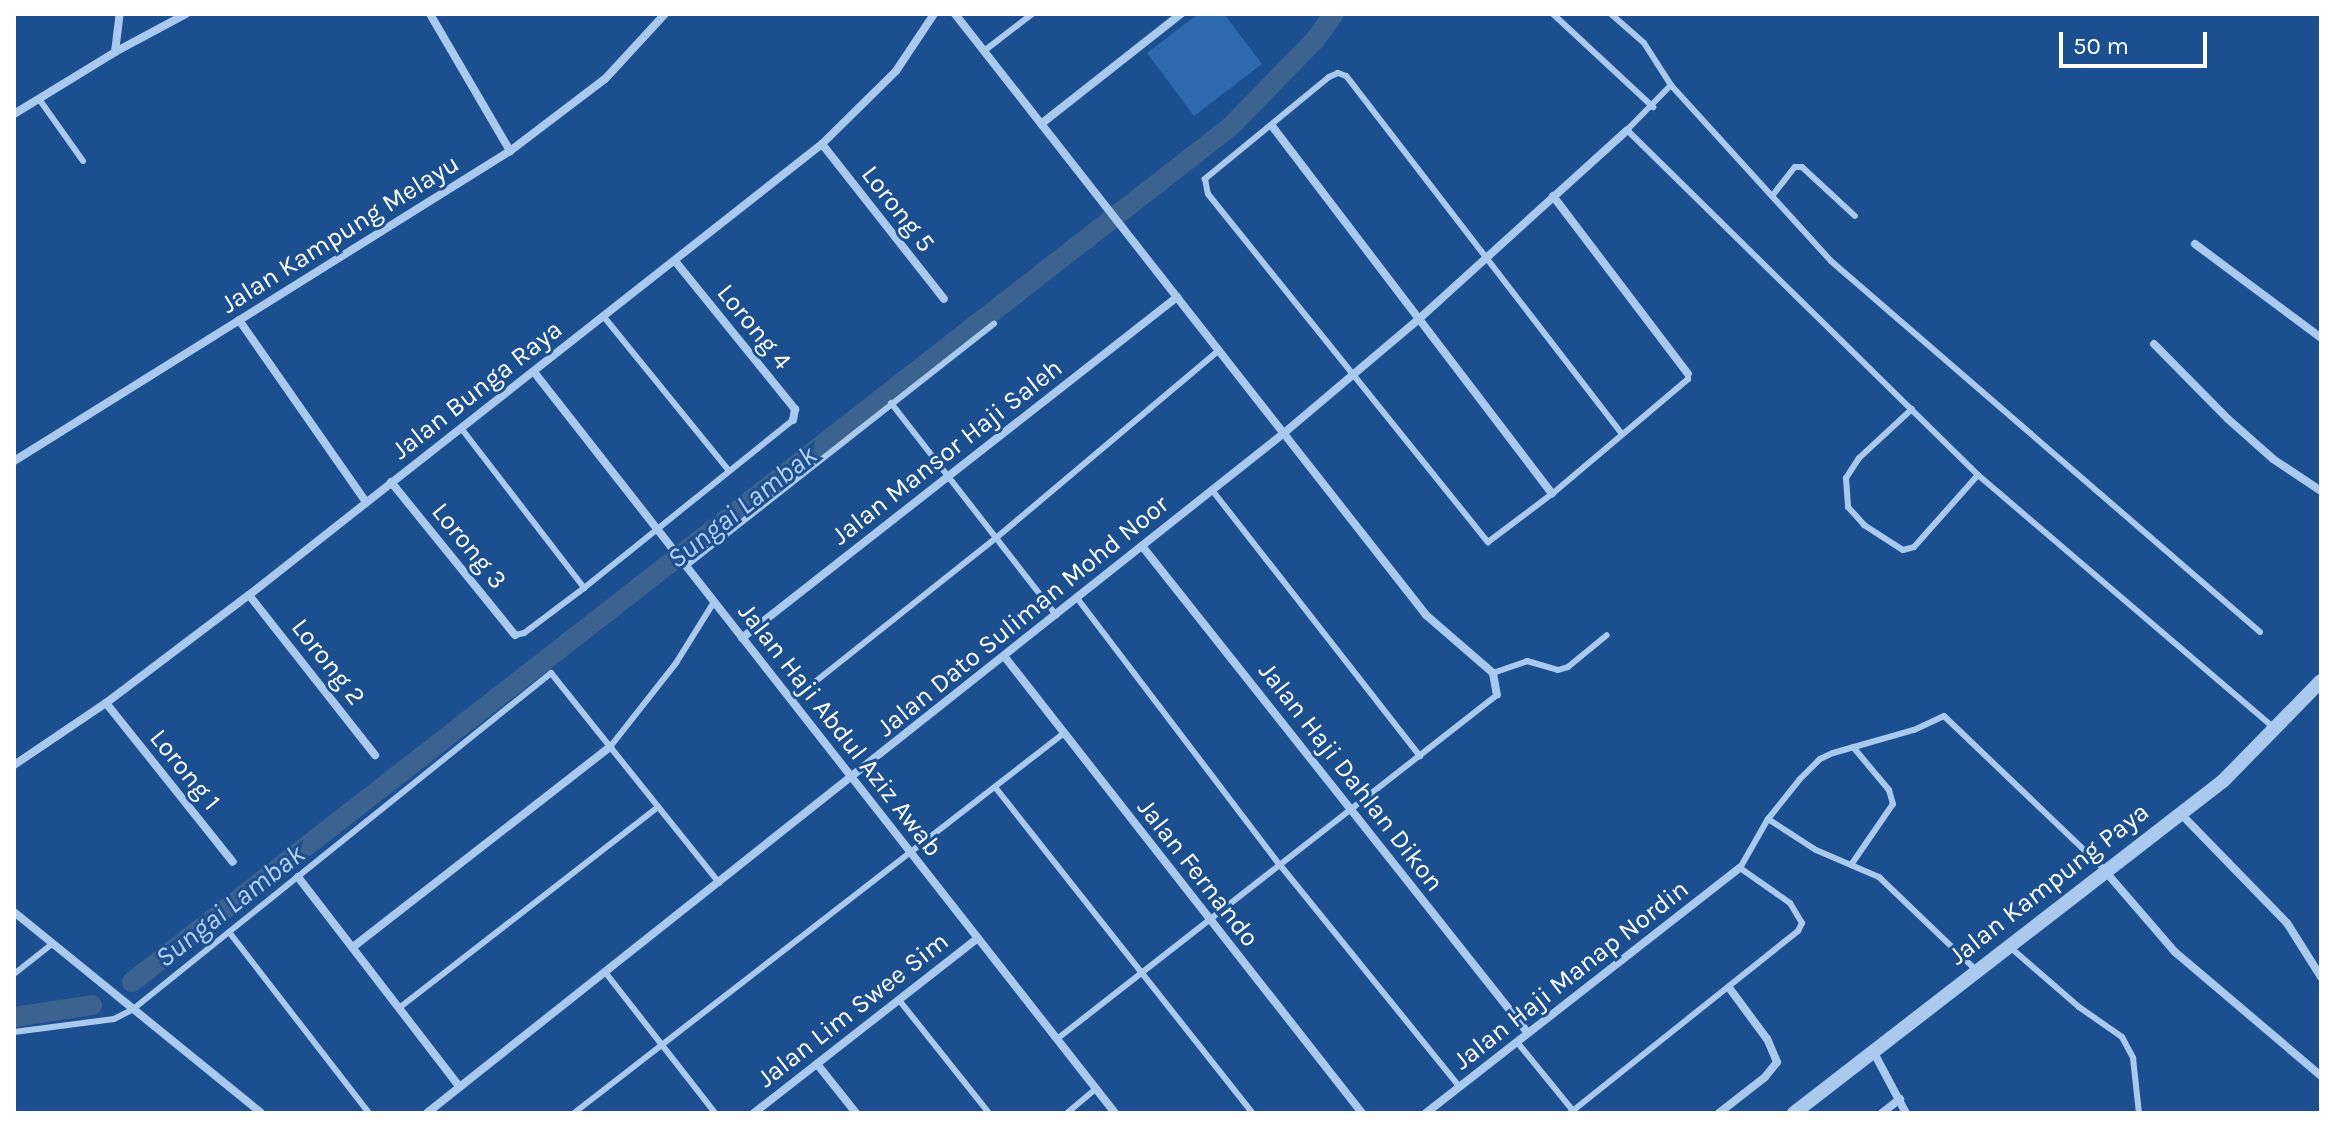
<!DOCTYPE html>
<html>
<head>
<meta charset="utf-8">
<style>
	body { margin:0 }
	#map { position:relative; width:2335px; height:1127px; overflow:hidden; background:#1b4f8f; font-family:Karla,sans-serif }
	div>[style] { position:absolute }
	.green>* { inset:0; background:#2e69ad }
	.canal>* { height:20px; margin:-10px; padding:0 10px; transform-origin:10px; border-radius:10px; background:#3c6290 }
	.service>* { height:6px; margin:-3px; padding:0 3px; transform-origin:3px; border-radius:3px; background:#a9c9ee }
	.minor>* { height:8px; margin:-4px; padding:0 4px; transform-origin:4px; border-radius:4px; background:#a9c9ee }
	.tertiary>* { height:14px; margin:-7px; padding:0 7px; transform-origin:7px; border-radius:7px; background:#a9c9ee }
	span { translate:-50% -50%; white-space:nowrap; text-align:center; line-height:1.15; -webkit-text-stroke:6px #1b4f8f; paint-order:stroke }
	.street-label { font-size:26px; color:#fff }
	.water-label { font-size:28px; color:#b5d3f5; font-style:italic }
	.frame { position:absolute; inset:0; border:16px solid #fff; pointer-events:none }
	.scale { position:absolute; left:2059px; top:32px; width:148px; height:36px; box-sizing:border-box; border:4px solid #fff; border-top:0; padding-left:10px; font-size:24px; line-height:28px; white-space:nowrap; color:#fff; -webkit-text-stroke:6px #1b4f8f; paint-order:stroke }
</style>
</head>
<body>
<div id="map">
	<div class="green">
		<i style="clip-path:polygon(1198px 14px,1224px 14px,1262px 64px,1194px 116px,1147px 53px)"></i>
	</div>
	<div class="canal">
		<i style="left:132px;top:982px;width:1393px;rotate:-37.91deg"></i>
		<i style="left:1231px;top:126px;width:120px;rotate:-45.7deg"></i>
		<i style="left:1315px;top:40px;width:32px;rotate:-54deg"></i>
		<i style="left:14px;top:1017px;width:79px;rotate:-8.7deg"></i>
	</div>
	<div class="service">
		<i style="left:1553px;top:14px;width:137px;rotate:42.9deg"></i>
		<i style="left:1611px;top:14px;width:44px;rotate:41.3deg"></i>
		<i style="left:1644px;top:43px;width:50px;rotate:57.3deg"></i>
		<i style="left:984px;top:51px;width:61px;rotate:-37.6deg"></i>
		<i style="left:39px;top:99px;width:76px;rotate:54.6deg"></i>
		<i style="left:1772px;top:196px;width:37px;rotate:-52deg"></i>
		<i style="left:1795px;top:167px;width:7px"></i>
		<i style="left:1802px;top:167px;width:72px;rotate:42.8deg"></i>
		<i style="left:604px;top:317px;width:198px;rotate:50.9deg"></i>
		<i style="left:891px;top:403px;width:269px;rotate:52.1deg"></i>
		<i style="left:1912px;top:409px;width:72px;rotate:137.2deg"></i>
		<i style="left:1859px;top:458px;width:24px;rotate:123deg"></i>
		<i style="left:1846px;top:478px;width:29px;rotate:86deg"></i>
		<i style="left:1848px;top:507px;width:24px;rotate:48deg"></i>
		<i style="left:1864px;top:525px;width:46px;rotate:32.7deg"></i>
		<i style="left:1903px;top:550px;width:11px;rotate:-15deg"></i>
		<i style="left:1914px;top:547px;width:96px;rotate:-48.4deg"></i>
		<i style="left:461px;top:428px;width:202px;rotate:52.4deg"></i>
		<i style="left:584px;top:588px;width:75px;rotate:143.1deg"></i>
		<i style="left:524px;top:633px;width:9px;rotate:167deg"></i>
		<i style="left:1622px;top:434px;width:452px;rotate:-127.6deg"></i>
		<i style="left:1346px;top:76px;width:9px;rotate:-159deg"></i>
		<i style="left:1338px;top:73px;width:10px;rotate:156deg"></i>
		<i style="left:1329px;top:77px;width:161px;rotate:140.6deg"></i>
		<i style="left:1205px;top:179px;width:15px;rotate:79deg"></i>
		<i style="left:1208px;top:194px;width:447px;rotate:51.2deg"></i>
		<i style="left:1488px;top:542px;width:80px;rotate:-36.9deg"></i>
		<i style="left:1552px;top:494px;width:178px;rotate:-40.2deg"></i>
		<i style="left:1688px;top:379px;width:5px;rotate:-90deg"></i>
		<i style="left:1212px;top:490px;width:338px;rotate:52deg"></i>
		<i style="left:686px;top:566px;width:392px;rotate:-38.2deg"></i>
		<i style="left:584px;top:588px;width:268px;rotate:-38.8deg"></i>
		<i style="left:1077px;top:598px;width:335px;rotate:52.8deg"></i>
		<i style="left:1280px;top:865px;width:286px;rotate:51deg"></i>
		<i style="left:2260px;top:632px;width:567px;rotate:-139.15deg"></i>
		<i style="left:1831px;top:261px;width:238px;rotate:-132.3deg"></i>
		<i style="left:1671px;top:85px;width:63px;rotate:134.4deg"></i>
		<i style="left:1627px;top:130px;width:492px;rotate:44.5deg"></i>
		<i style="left:1978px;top:475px;width:388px;rotate:40.5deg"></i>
		<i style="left:1493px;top:673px;width:36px;rotate:-19deg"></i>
		<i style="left:1527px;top:661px;width:32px;rotate:16deg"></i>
		<i style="left:1558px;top:670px;width:10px;rotate:-17deg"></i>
		<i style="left:1568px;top:667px;width:50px;rotate:-39.4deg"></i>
		<i style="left:791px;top:701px;width:262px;rotate:-38.5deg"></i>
		<i style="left:996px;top:538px;width:292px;rotate:-40.1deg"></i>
		<i style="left:610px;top:747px;width:107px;rotate:-51.8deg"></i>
		<i style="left:676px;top:663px;width:72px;rotate:-58.1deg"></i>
		<i style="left:995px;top:787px;width:415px;rotate:51.7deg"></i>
		<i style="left:1768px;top:819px;width:57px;rotate:32.9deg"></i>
		<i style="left:1816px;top:850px;width:69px;rotate:23.2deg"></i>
		<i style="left:1879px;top:877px;width:136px;rotate:43.8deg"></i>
		<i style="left:1851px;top:865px;width:74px;rotate:-55.5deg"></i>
		<i style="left:1893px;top:804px;width:15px;rotate:-106deg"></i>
		<i style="left:1889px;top:790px;width:56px;rotate:-129.9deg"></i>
		<i style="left:229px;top:932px;width:229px;rotate:52.3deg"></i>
		<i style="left:2011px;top:948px;width:90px;rotate:40.9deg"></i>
		<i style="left:2079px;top:1007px;width:52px;rotate:34.9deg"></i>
		<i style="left:2122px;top:1037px;width:24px;rotate:62deg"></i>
		<i style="left:2133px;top:1058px;width:55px;rotate:83.8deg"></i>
		<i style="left:605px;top:972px;width:179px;rotate:52deg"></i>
		<i style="left:14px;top:974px;width:48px;rotate:-38.3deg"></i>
		<i style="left:899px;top:1000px;width:144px;rotate:51.5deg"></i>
		<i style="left:399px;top:1008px;width:328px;rotate:-37.8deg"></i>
		<i style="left:14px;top:1032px;width:101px;rotate:-7.4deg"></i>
		<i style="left:114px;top:1019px;width:20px;rotate:-27deg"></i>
		<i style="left:132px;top:1010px;width:538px;rotate:-38.81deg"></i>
		<i style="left:551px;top:673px;width:269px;rotate:51.3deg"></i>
		<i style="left:1057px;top:1039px;width:559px;rotate:-38.02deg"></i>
		<i style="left:1517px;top:1042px;width:92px;rotate:50.8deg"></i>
		<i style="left:574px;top:1113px;width:620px;rotate:-37.79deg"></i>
		<i style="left:1067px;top:1113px;width:38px;rotate:-40deg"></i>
		<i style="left:1570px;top:1113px;width:292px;rotate:-38.6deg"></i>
		<i style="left:1798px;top:931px;width:9px;rotate:-63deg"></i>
		<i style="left:1802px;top:923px;width:23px;rotate:-121deg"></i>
		<i style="left:1790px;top:903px;width:61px;rotate:-145deg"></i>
		<i style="left:1740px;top:868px;width:56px;rotate:-60.3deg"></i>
		<i style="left:1768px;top:819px;width:51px;rotate:-51.3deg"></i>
		<i style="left:1800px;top:779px;width:28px;rotate:-45deg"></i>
		<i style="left:1820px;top:759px;width:14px;rotate:-25deg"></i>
		<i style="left:1833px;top:753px;width:84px;rotate:-15.9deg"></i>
		<i style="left:1914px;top:730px;width:33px;rotate:-25deg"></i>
		<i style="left:1944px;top:716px;width:223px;rotate:43.7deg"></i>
	</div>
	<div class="minor">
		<i style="left:430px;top:14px;width:159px;rotate:59.7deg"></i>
		<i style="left:955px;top:14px;width:764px;rotate:51.91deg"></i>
		<i style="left:1426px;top:615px;width:89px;rotate:40.9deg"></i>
		<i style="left:1493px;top:673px;width:22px;rotate:80deg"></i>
		<i style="left:115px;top:52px;width:38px;rotate:-83deg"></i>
		<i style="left:14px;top:114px;width:119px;rotate:-31.5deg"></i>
		<i style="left:115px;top:52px;width:81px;rotate:-28.2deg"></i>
		<i style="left:1041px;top:124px;width:178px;rotate:-38.2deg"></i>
		<i style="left:1272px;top:126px;width:462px;rotate:52.7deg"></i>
		<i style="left:822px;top:144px;width:197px;rotate:51.8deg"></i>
		<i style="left:1553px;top:196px;width:223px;rotate:52.8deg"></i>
		<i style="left:2195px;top:244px;width:157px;rotate:36.7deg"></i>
		<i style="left:675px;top:261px;width:191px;rotate:51deg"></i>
		<i style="left:795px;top:409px;width:11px;rotate:100deg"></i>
		<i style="left:239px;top:320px;width:222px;rotate:55.1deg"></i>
		<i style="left:2154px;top:344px;width:105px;rotate:45.4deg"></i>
		<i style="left:2228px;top:419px;width:60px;rotate:41.6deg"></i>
		<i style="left:2273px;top:459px;width:58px;rotate:33.7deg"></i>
		<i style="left:534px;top:372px;width:942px;rotate:51.9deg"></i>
		<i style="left:14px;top:461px;width:585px;rotate:-32.01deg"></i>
		<i style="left:510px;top:151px;width:119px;rotate:-37.2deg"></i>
		<i style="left:605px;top:79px;width:88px;rotate:-47.3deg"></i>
		<i style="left:391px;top:482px;width:197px;rotate:51deg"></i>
		<i style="left:1142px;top:546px;width:621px;rotate:51.6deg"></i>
		<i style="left:249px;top:595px;width:204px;rotate:51.8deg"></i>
		<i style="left:742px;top:638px;width:553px;rotate:-38.09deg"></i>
		<i style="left:1004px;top:656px;width:581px;rotate:51.93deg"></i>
		<i style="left:106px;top:703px;width:203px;rotate:51.4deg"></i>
		<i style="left:14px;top:765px;width:111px;rotate:-34deg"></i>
		<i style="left:106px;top:703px;width:179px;rotate:-37.1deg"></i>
		<i style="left:249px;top:595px;width:729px;rotate:-38.21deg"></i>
		<i style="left:822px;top:144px;width:104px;rotate:-44.6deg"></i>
		<i style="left:896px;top:71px;width:69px;rotate:-56.3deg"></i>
		<i style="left:2180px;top:813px;width:153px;rotate:45.8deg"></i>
		<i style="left:2287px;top:923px;width:64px;rotate:57.8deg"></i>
		<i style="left:2105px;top:871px;width:107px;rotate:49.2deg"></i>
		<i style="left:2175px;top:952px;width:192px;rotate:40.3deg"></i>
		<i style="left:298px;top:877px;width:265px;rotate:52.4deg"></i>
		<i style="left:14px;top:912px;width:318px;rotate:39.1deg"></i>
		<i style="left:353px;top:947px;width:326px;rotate:-37.9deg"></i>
		<i style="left:1873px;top:1051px;width:70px;rotate:62deg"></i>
		<i style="left:817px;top:1064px;width:63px;rotate:51.5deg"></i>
		<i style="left:427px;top:1113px;width:1094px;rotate:-38.43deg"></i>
		<i style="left:1284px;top:433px;width:178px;rotate:-40.2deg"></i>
		<i style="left:1420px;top:318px;width:280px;rotate:-42.2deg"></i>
		<i style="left:754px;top:1113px;width:284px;rotate:-38deg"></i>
		<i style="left:1426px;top:1113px;width:398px;rotate:-38deg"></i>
		<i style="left:1719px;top:1113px;width:58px;rotate:-38deg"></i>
		<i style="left:1765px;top:1077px;width:19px;rotate:-51deg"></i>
		<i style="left:1777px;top:1062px;width:25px;rotate:-113deg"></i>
		<i style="left:1767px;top:1039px;width:62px;rotate:-126.5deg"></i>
		<i style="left:1882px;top:1113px;width:23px;rotate:-38deg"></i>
	</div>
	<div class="tertiary">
		<i style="left:1794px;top:1113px;width:542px;rotate:-37.74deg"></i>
		<i style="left:2223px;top:781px;width:140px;rotate:-45.6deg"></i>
	</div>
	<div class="street-label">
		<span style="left:898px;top:209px;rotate:52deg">Lorong 5</span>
		<span style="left:340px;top:234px;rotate:-32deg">Jalan Kampung Melayu</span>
		<span style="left:754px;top:327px;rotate:51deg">Lorong 4</span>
		<span style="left:477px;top:390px;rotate:-38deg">Jalan Bunga Raya</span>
		<span style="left:947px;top:452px;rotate:-38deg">Jalan Mansor Haji Saleh</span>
		<span style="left:469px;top:546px;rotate:51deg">Lorong 3</span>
		<span style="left:1023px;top:616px;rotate:-39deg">Jalan Dato Suliman Mohd Noor</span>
		<span style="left:328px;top:662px;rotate:52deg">Lorong 2</span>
		<span style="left:840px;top:730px;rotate:52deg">Jalan Haji Abdul Aziz Awab</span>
		<span style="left:185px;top:770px;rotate:51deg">Lorong 1</span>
		<span style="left:1351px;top:777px;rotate:52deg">Jalan Haji Dahlan Dikon</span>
		<span style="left:1198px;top:873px;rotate:52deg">Jalan Fernando</span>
		<span style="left:2049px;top:884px;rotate:-38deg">Jalan Kampung Paya</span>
		<span style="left:1571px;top:975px;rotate:-38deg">Jalan Haji Manap Nordin</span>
		<span style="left:853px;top:1010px;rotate:-38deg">Jalan Lim Swee Sim</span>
	</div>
	<div class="water-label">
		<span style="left:742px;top:507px;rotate:-38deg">Sungai Lambak</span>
		<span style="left:230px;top:906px;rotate:-38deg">Sungai Lambak</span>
	</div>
	<div class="frame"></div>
	<div class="scale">50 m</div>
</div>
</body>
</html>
